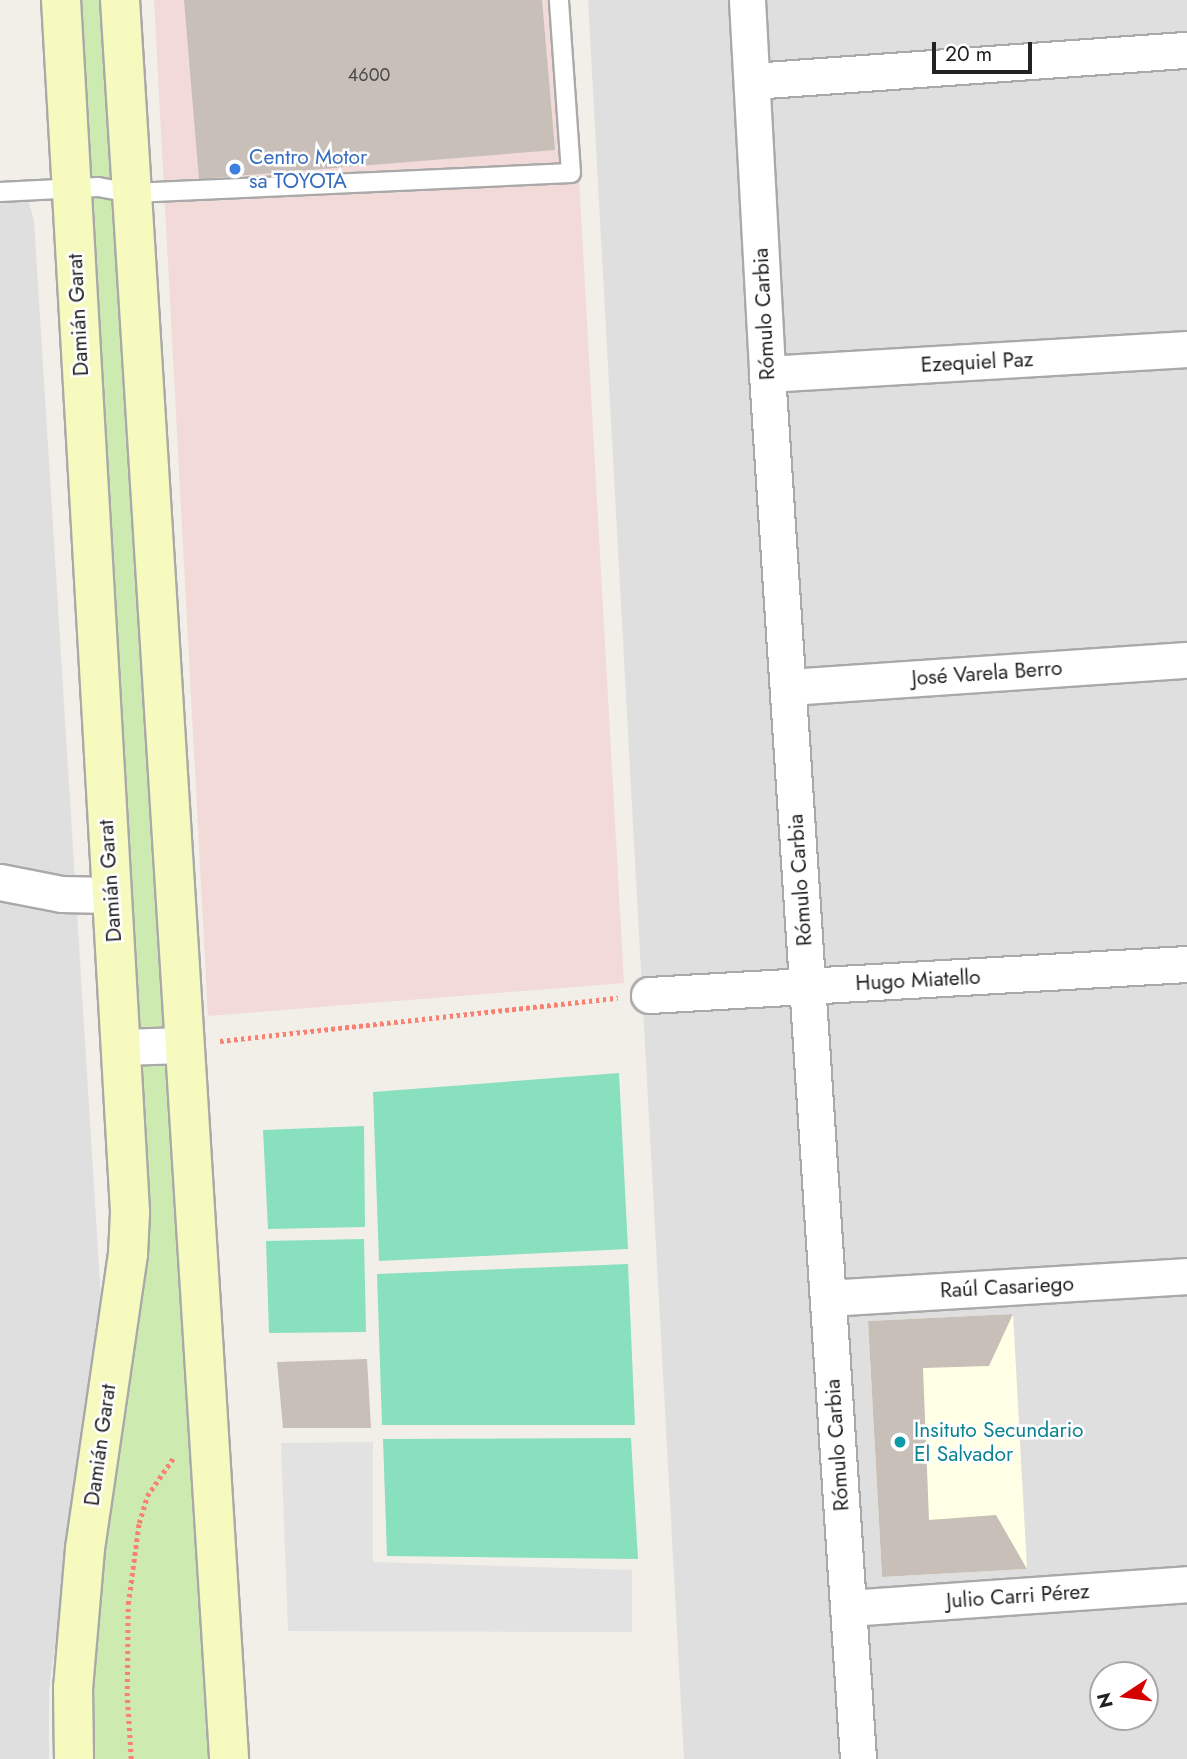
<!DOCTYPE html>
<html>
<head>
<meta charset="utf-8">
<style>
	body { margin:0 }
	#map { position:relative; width:1187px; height:1759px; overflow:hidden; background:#f2efe9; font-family:Jost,sans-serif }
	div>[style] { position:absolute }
	.residential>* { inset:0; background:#e0dfdf }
	.commercial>* { inset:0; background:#f2dad9 }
	.education>* { inset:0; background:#ffffe5 }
	.grass>* { inset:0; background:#cdebb0 }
	.pitch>* { inset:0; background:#88e0be }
	.parking>* { inset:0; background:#e2e2e2 }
	.building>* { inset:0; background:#c7bfb8 }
	.path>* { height:4.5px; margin-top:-2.25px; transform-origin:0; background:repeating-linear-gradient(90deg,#fa8072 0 3.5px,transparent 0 7px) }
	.roads { filter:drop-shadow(2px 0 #a9a9a9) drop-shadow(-2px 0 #a9a9a9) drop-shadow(0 2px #a9a9a9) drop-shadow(0 -2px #a9a9a9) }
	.lane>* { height:18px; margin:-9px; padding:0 9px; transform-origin:9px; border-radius:9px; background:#fff }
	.street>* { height:35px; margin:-17.5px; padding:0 17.5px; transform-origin:17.5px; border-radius:17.5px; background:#fff }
	.secondary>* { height:38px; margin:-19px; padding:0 19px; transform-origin:19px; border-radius:19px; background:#f7fabf }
	.dots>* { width:19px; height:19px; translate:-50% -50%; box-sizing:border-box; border:4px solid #fff; border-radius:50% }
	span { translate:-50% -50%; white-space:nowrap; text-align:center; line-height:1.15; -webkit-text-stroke:5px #fff; paint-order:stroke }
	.number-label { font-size:18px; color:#4b4948 }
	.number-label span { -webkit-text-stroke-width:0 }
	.shop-label { font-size:21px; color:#366cbe }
	.left { translate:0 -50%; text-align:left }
	.street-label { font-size:21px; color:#222 }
	.culture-label { font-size:21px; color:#0d838f }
	.north { position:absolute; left:1089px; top:1661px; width:70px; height:70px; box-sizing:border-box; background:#fff; border:2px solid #a7a7a7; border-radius:50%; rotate:257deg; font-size:19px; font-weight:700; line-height:28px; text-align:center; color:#222 }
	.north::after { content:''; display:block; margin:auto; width:24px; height:32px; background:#d40000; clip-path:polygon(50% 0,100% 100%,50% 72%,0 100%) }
	.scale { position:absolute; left:932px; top:42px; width:100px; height:32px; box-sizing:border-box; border:4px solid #222; border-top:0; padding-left:9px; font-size:21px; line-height:24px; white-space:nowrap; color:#222; -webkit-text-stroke:5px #fff; paint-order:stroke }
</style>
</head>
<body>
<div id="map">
	<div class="residential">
		<i style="clip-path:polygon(evenodd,588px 0,1187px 0,1187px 1759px,684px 1759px,588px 0,1103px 1675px,1145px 1675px,1145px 1717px,1103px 1717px,1103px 1675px)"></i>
		<i style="clip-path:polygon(25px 190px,34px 220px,101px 1299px,49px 1690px,49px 1759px,0 1759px,0 194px)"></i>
	</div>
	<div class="commercial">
		<i style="clip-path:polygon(154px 0,569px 0,624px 983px,208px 1016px)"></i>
	</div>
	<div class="education">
		<i style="clip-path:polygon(1013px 1314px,1027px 1569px,882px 1577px,868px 1321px)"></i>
	</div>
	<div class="grass">
		<i style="clip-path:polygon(79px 0,112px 0,217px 1759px,88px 1759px,87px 1743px,103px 1528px,130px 1346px)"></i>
	</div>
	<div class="pitch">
		<i style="clip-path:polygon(619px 1073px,628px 1249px,379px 1261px,373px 1092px)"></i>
		<i style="clip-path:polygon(364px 1126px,365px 1227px,268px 1229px,263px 1130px)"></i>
		<i style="clip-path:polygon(364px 1239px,366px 1332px,269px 1333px,266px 1241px)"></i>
		<i style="clip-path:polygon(628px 1264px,635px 1425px,382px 1425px,377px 1274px)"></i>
		<i style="clip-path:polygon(631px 1438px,638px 1559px,387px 1556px,383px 1439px)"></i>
	</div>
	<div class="parking">
		<i style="clip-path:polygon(373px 1442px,373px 1562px,632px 1570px,632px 1632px,288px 1631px,281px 1443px)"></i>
	</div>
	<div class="building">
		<i style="clip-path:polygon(184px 0,542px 0,555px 150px,199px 179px)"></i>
		<i style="clip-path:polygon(1013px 1314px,989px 1366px,923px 1368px,929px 1520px,996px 1515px,1027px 1569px,882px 1577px,868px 1321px)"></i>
		<i style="clip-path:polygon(367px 1359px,371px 1428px,283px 1428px,277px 1362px)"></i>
	</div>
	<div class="path">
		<i style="left:220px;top:1041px;width:400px;rotate:-6.2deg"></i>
		<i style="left:131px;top:1759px;width:63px;rotate:-93.6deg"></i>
		<i style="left:127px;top:1696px;width:92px;rotate:-89.4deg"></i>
		<i style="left:128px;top:1604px;width:82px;rotate:-82.3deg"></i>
		<i style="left:139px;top:1523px;width:28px;rotate:-73deg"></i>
		<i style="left:147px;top:1496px;width:47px;rotate:-55.3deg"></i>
	</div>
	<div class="roads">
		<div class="lane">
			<i style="left:0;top:192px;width:98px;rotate:-2.9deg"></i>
			<i style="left:98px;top:187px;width:35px;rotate:10deg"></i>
			<i style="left:132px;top:193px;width:439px;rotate:-2.6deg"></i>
			<i style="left:571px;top:173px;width:173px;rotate:-94deg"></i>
		</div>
		<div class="street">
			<i style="left:747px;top:0;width:375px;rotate:86.9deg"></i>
			<i style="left:767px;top:374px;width:1388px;rotate:86.24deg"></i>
			<i style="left:752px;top:81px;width:436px;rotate:-4.1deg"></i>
			<i style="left:767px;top:374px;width:421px;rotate:-3.4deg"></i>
			<i style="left:788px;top:687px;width:400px;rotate:-3.9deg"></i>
			<i style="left:0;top:882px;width:62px;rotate:11.1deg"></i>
			<i style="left:61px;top:894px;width:50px;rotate:1.1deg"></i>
			<i style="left:649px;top:995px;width:539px;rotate:-3.3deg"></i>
			<i style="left:121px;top:1047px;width:63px;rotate:-1.8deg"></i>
			<i style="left:828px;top:1298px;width:360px;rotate:-3.5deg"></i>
			<i style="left:848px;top:1608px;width:340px;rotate:-4deg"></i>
		</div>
		<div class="secondary">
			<i style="left:61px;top:0;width:1215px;rotate:86.74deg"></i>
			<i style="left:130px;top:1213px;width:41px;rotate:92.8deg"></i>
			<i style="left:128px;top:1254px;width:298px;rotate:98.3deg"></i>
			<i style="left:85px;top:1549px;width:140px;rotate:94.9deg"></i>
			<i style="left:73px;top:1688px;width:71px;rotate:89.2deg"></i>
			<i style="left:120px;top:0;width:1762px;rotate:86.45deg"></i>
		</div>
	</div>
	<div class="dots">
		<i style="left:235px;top:169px;background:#3f7fe0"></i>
		<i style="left:900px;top:1442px;background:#0f9aa8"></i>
	</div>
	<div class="number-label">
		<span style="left:369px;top:75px">4600</span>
	</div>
	<div class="shop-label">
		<span class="left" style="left:249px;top:169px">Centro Motor<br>sa TOYOTA</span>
	</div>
	<div class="street-label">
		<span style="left:764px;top:314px;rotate:-93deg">Rómulo Carbia</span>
		<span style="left:78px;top:315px;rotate:-93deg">Damián Garat</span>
		<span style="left:977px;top:362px;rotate:-3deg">Ezequiel Paz</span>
		<span style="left:987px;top:673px;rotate:-4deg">José Varela Berro</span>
		<span style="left:800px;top:880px;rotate:-94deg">Rómulo Carbia</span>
		<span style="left:110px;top:881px;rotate:-94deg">Damián Garat</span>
		<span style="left:918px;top:980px;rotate:-3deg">Hugo Miatello</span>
		<span style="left:1007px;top:1287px;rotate:-3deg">Raúl Casariego</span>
		<span style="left:100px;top:1445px;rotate:-82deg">Damián Garat</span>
		<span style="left:837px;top:1445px;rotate:-94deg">Rómulo Carbia</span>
		<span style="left:1018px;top:1596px;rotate:-4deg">Julio Carri Pérez</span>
	</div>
	<div class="culture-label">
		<span class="left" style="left:914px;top:1442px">Insituto Secundario<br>El Salvador</span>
	</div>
	<div class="north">N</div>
	<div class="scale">20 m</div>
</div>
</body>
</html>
